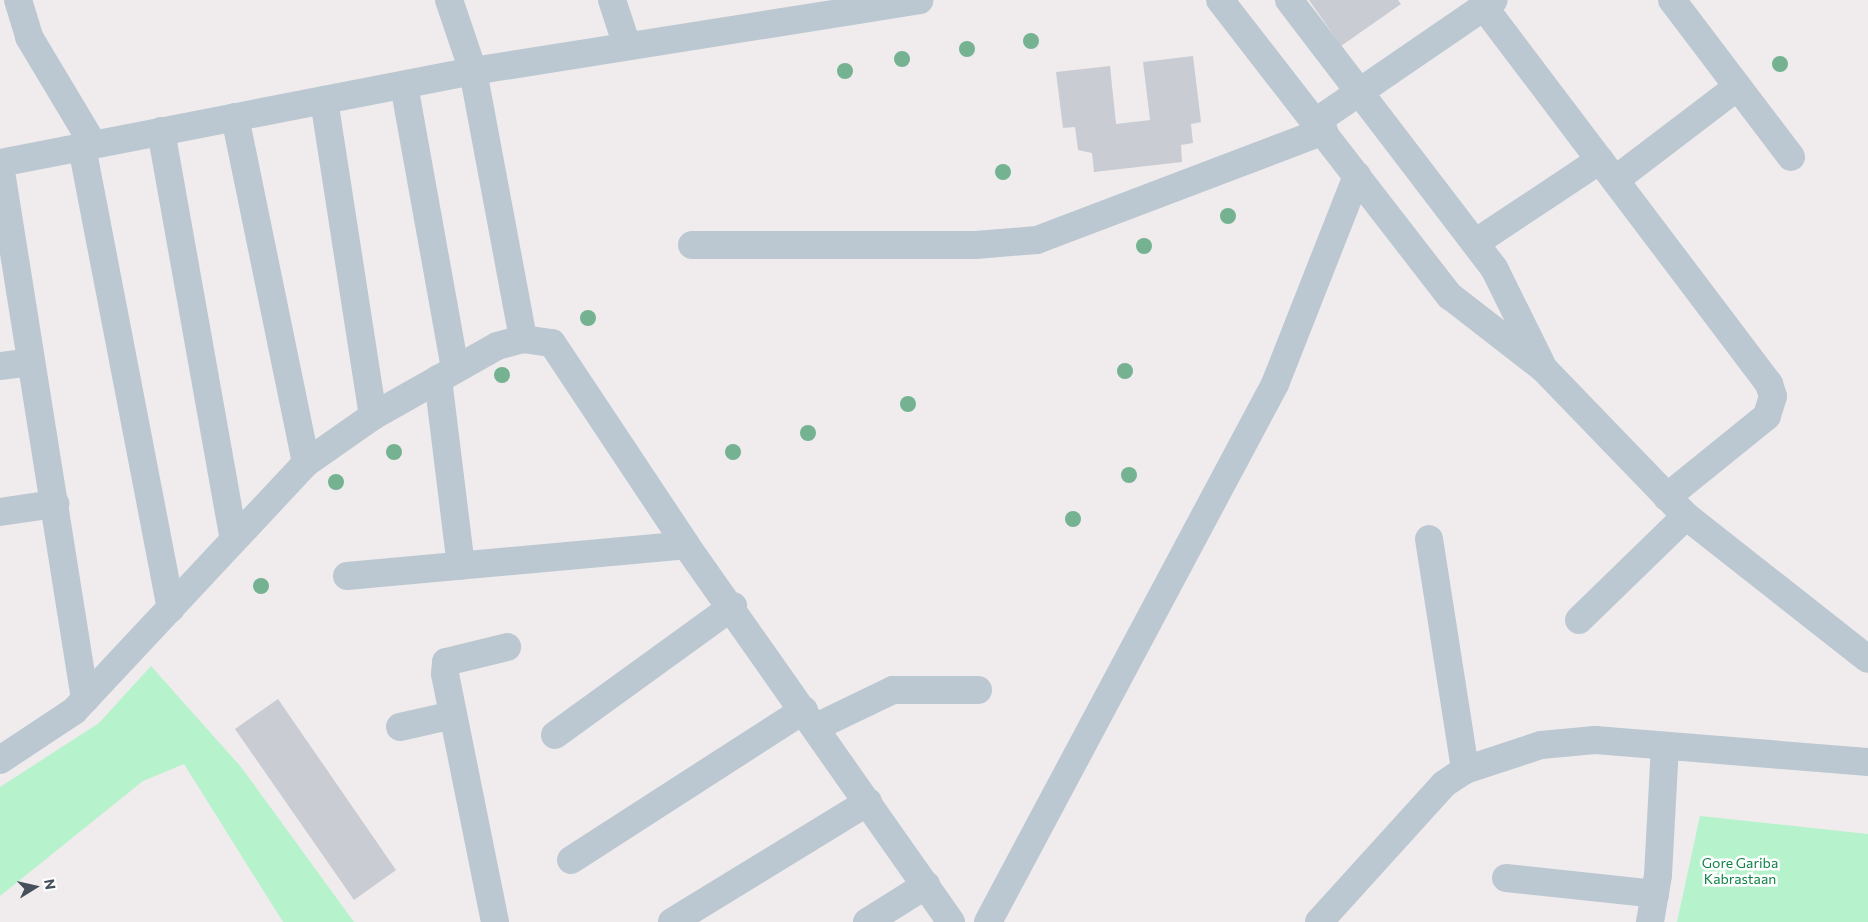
<!DOCTYPE html>
<html>
<head>
<meta charset="utf-8">
<style>
	body { margin:0 }
	#map { position:relative; width:1868px; height:922px; overflow:hidden; background:#f0eced; font-family:Commissioner,sans-serif }
	div>[style] { position:absolute }
	.green>* { inset:0; background:#b6f2cc }
	.building>* { inset:0; background:#c9ccd2 }
	.minor>* { height:28px; margin:-14px; padding:0 14px; transform-origin:14px; border-radius:14px; background:#bcc8d1 }
	.trees>* { width:16px; height:16px; margin:-8px; border-radius:50%; background:#74b291 }
	span { translate:-50% -50%; white-space:nowrap; text-align:center; line-height:1.15; -webkit-text-stroke:5px #fff; paint-order:stroke }
	.park-label { font-size:14px; color:#0f8246 }
	.north { position:absolute; left:10px; top:862px; width:50px; height:50px; -webkit-text-stroke:4px #fff; paint-order:stroke; rotate:80deg; font-size:14px; font-weight:700; line-height:20px; text-align:center; color:#44515c }
	.north::after { content:''; display:block; margin:auto; width:18px; height:22px; background:#44515c; clip-path:polygon(50% 0,100% 100%,50% 72%,0 100%) }
</style>
</head>
<body>
<div id="map">
	<div class="green">
		<i style="clip-path:polygon(151px 666px,241px 767px,354px 922px,283px 922px,184px 764px,143px 781px,0 896px,0 787px,99px 723px)"></i>
		<i style="clip-path:polygon(1700px 816px,1868px 834px,1868px 922px,1677px 922px)"></i>
	</div>
	<div class="building">
		<i style="clip-path:polygon(1309px 0,1398px 0,1401px 4px,1341px 46px)"></i>
		<i style="clip-path:polygon(1193px 56px,1201px 122px,1191px 124px,1193px 143px,1181px 145px,1182px 162px,1094px 172px,1092px 153px,1078px 150px,1075px 127px,1063px 128px,1056px 72px,1110px 66px,1116px 124px,1150px 120px,1143px 62px)"></i>
		<i style="clip-path:polygon(278px 699px,396px 870px,354px 900px,235px 729px)"></i>
	</div>
	<div class="minor">
		<i style="left:18px;top:0;width:39px;rotate:73deg"></i>
		<i style="left:29px;top:37px;width:125px;rotate:59.1deg"></i>
		<i style="left:449px;top:0;width:75px;rotate:71.3deg"></i>
		<i style="left:473px;top:71px;width:273px;rotate:79.4deg"></i>
		<i style="left:612px;top:0;width:48px;rotate:71.9deg"></i>
		<i style="left:1220px;top:0;width:375px;rotate:52.2deg"></i>
		<i style="left:1450px;top:296px;width:119px;rotate:37.8deg"></i>
		<i style="left:1544px;top:369px;width:204px;rotate:46deg"></i>
		<i style="left:1686px;top:516px;width:231px;rotate:38.2deg"></i>
		<i style="left:1289px;top:0;width:337px;rotate:52.6deg"></i>
		<i style="left:1494px;top:268px;width:106px;rotate:63.7deg"></i>
		<i style="left:1672px;top:0;width:197px;rotate:52.8deg"></i>
		<i style="left:1484px;top:7px;width:473px;rotate:52.9deg"></i>
		<i style="left:1769px;top:384px;width:13px;rotate:72deg"></i>
		<i style="left:1773px;top:396px;width:21px;rotate:107deg"></i>
		<i style="left:1767px;top:416px;width:129px;rotate:141deg"></i>
		<i style="left:404px;top:85px;width:289px;rotate:79.8deg"></i>
		<i style="left:324px;top:100px;width:320px;rotate:81.2deg"></i>
		<i style="left:235px;top:117px;width:353px;rotate:78.4deg"></i>
		<i style="left:1317px;top:121px;width:214px;rotate:-34.4deg"></i>
		<i style="left:161px;top:131px;width:414px;rotate:79.9deg"></i>
		<i style="left:82px;top:147px;width:470px;rotate:79.1deg"></i>
		<i style="left:0;top:163px;width:482px;rotate:-11deg"></i>
		<i style="left:473px;top:71px;width:452px;rotate:-9deg"></i>
		<i style="left:0;top:165px;width:541px;rotate:80.96deg"></i>
		<i style="left:1615px;top:180px;width:153px;rotate:-37.3deg"></i>
		<i style="left:1475px;top:243px;width:150px;rotate:-33.6deg"></i>
		<i style="left:692px;top:245px;width:284px"></i>
		<i style="left:976px;top:245px;width:61px;rotate:-4.7deg"></i>
		<i style="left:1037px;top:240px;width:307px;rotate:-20.8deg"></i>
		<i style="left:0;top:366px;width:31px;rotate:-7deg"></i>
		<i style="left:438px;top:379px;width:188px;rotate:83deg"></i>
		<i style="left:0;top:512px;width:56px;rotate:-8.3deg"></i>
		<i style="left:1429px;top:539px;width:234px;rotate:81.1deg"></i>
		<i style="left:347px;top:576px;width:340px;rotate:-5.2deg"></i>
		<i style="left:1579px;top:620px;width:149px;rotate:-44.2deg"></i>
		<i style="left:400px;top:727px;width:54px;rotate:-12.8deg"></i>
		<i style="left:816px;top:727px;width:85px;rotate:-25.7deg"></i>
		<i style="left:893px;top:690px;width:85px"></i>
		<i style="left:555px;top:735px;width:220px;rotate:-35.9deg"></i>
		<i style="left:0;top:760px;width:89px;rotate:-33.5deg"></i>
		<i style="left:74px;top:711px;width:340px;rotate:-46.9deg"></i>
		<i style="left:306px;top:463px;width:82px;rotate:-35deg"></i>
		<i style="left:373px;top:416px;width:142px;rotate:-29.4deg"></i>
		<i style="left:497px;top:346px;width:27px;rotate:-15deg"></i>
		<i style="left:523px;top:339px;width:29px;rotate:8deg"></i>
		<i style="left:552px;top:343px;width:242px;rotate:56.4deg"></i>
		<i style="left:686px;top:545px;width:461px;rotate:54.9deg"></i>
		<i style="left:571px;top:860px;width:277px;rotate:-32.8deg"></i>
		<i style="left:1506px;top:878px;width:150px;rotate:6.1deg"></i>
		<i style="left:495px;top:922px;width:253px;rotate:-101.4deg"></i>
		<i style="left:445px;top:674px;width:12px;rotate:-85deg"></i>
		<i style="left:446px;top:662px;width:63px;rotate:-13.8deg"></i>
		<i style="left:672px;top:922px;width:230px;rotate:-31.5deg"></i>
		<i style="left:867px;top:922px;width:70px;rotate:-32.1deg"></i>
		<i style="left:988px;top:922px;width:610px;rotate:-61.92deg"></i>
		<i style="left:1275px;top:384px;width:224px;rotate:-68.5deg"></i>
		<i style="left:1319px;top:922px;width:186px;rotate:-47.8deg"></i>
		<i style="left:1444px;top:784px;width:25px;rotate:-34deg"></i>
		<i style="left:1465px;top:770px;width:80px;rotate:-18.2deg"></i>
		<i style="left:1541px;top:745px;width:54px;rotate:-5.3deg"></i>
		<i style="left:1595px;top:740px;width:274px;rotate:4.6deg"></i>
		<i style="left:1650px;top:922px;width:48px;rotate:-80.3deg"></i>
		<i style="left:1658px;top:875px;width:129px;rotate:-86.9deg"></i>
	</div>
	<div class="trees">
		<i style="left:1031px;top:41px"></i>
		<i style="left:967px;top:49px"></i>
		<i style="left:902px;top:59px"></i>
		<i style="left:1780px;top:64px"></i>
		<i style="left:845px;top:71px"></i>
		<i style="left:1003px;top:172px"></i>
		<i style="left:1228px;top:216px"></i>
		<i style="left:1144px;top:246px"></i>
		<i style="left:588px;top:318px"></i>
		<i style="left:1125px;top:371px"></i>
		<i style="left:502px;top:375px"></i>
		<i style="left:908px;top:404px"></i>
		<i style="left:808px;top:433px"></i>
		<i style="left:394px;top:452px"></i>
		<i style="left:733px;top:452px"></i>
		<i style="left:1129px;top:475px"></i>
		<i style="left:336px;top:482px"></i>
		<i style="left:1073px;top:519px"></i>
		<i style="left:261px;top:586px"></i>
	</div>
	<div class="park-label">
		<span style="left:1740px;top:871px">Gore Gariba<br>Kabrastaan</span>
	</div>
	<div class="north">N</div>
</div>
</body>
</html>
